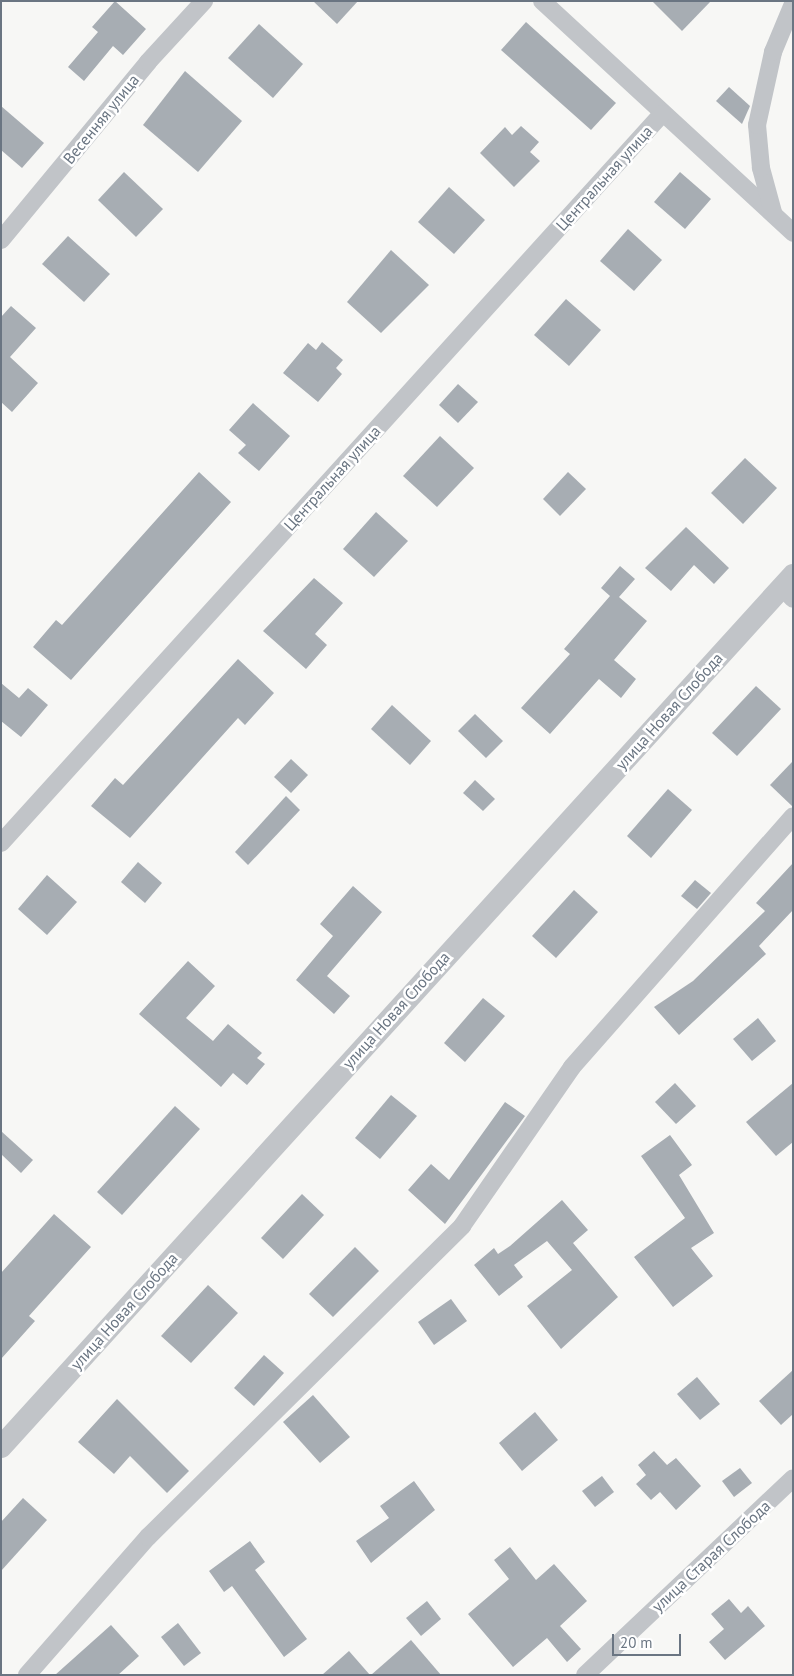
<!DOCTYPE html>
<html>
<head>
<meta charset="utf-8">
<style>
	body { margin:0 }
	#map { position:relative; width:794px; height:1676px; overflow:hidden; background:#f7f7f5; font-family:"PT Sans",sans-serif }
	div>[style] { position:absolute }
	.building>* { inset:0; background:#a7adb3 }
	.minor>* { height:18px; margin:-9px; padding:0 9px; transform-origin:9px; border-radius:9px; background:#c1c4c8 }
	.tertiary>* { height:22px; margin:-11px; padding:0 11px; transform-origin:11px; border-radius:11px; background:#c1c4c8 }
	span { translate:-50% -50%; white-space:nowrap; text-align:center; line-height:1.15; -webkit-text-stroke:5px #fff; paint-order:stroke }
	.street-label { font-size:16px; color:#6a7582 }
	.frame { position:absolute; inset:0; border:2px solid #6a7582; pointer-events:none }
	.scale { position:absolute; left:612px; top:1634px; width:69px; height:22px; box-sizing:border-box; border:2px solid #6a7582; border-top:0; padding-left:6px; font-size:15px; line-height:18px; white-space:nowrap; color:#6a7582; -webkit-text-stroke:4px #fff; paint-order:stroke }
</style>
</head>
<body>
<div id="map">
	<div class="building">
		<i style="clip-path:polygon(115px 1px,146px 29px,123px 55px,113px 46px,84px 81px,68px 67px,98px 32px,92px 27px)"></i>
		<i style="clip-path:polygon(313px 1px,358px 1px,337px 24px)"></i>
		<i style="clip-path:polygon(652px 1px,711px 1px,682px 31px)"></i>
		<i style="clip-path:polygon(526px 22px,616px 103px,591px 130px,501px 50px)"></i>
		<i style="clip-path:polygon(259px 24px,303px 64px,273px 98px,228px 58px)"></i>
		<i style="clip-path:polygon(185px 71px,242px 121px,198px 172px,143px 125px)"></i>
		<i style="clip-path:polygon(729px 87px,750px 106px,742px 124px,716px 101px)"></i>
		<i style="clip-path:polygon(1px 106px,44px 143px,22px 168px,1px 150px)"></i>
		<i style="clip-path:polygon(521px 126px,539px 142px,530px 152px,540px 161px,514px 187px,480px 153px,505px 127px,512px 135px)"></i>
		<i style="clip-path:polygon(124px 172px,163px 209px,136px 237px,98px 200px)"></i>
		<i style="clip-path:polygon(680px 172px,711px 199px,685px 229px,654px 202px)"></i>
		<i style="clip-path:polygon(449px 187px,485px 220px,454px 254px,418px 222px)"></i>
		<i style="clip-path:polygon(628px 229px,662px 260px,634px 291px,600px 261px)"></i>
		<i style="clip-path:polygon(68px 236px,110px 274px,84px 302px,42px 264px)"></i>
		<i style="clip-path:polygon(391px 250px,429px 285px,381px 333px,347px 302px)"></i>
		<i style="clip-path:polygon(566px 299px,601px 330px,569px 366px,534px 335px)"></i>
		<i style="clip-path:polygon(11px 306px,36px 328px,10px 357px,38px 383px,12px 412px,1px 402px,1px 317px)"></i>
		<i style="clip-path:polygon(322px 342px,343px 360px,336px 368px,342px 374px,318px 402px,283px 373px,308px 343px,316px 350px)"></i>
		<i style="clip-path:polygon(458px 384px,478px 402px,458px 423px,439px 405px)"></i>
		<i style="clip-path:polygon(253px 403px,290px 436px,259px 471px,238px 453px,246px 445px,229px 430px)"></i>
		<i style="clip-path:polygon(440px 436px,474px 468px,437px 507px,403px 476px)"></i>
		<i style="clip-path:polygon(745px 458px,777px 488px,743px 524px,711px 493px)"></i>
		<i style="clip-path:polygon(199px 472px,231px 502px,71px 680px,33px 647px,56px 620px,62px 625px)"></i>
		<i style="clip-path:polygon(568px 472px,586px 489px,560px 516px,543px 499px)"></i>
		<i style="clip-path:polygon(376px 512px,408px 541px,374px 577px,343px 549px)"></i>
		<i style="clip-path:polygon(686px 527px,729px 568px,714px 584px,694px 565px,671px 591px,645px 568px)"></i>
		<i style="clip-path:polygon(620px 566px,635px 579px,619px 597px,647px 621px,614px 660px,636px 679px,621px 698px,599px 679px,550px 734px,521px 708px,570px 654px,564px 649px,610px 596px,601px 588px)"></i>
		<i style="clip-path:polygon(314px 578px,343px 603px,315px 634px,327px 645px,306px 669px,263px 631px)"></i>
		<i style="clip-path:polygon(238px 659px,274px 693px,245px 725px,238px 718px,130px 838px,91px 806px,115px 778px,123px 785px)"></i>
		<i style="clip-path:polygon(1px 683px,19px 698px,28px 688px,48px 705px,21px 737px,1px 721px)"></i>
		<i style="clip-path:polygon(756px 686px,781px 709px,737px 756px,712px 733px)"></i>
		<i style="clip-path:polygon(392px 705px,431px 741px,410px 765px,371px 729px)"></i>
		<i style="clip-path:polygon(475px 714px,503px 741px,486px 758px,458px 731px)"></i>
		<i style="clip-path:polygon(291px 759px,308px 775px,291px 793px,274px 777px)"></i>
		<i style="clip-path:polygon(793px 761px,793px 806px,792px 806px,770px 785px)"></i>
		<i style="clip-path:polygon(475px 780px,495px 799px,483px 811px,463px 793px)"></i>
		<i style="clip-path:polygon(668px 789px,692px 810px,651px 858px,627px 836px)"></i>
		<i style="clip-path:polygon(286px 796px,300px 810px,248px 865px,235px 852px)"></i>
		<i style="clip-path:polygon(138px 862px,162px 883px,145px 903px,121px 882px)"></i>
		<i style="clip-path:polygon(793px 863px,793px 910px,759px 946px,766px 954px,679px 1035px,654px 1007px,693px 981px,765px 911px,756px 903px)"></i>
		<i style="clip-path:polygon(47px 875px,77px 902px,47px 935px,18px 909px)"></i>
		<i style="clip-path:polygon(695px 880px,711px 893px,697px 909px,681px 896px)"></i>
		<i style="clip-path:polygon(353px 886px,382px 912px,327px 976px,350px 996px,334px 1014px,296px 980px,333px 936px,320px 924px)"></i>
		<i style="clip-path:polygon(574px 890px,598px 912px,556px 958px,532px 936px)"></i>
		<i style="clip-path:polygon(188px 961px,215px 986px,186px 1018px,213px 1041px,228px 1024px,262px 1053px,257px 1058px,265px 1064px,247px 1085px,233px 1073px,221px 1087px,139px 1014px)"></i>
		<i style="clip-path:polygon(483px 998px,505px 1016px,465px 1062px,444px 1043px)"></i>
		<i style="clip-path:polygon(758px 1018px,776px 1041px,752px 1061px,733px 1039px)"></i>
		<i style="clip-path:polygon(675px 1083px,696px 1106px,676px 1124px,655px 1102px)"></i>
		<i style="clip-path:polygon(793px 1083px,793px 1142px,776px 1156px,746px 1122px)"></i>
		<i style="clip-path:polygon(391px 1095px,417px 1116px,380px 1159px,355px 1138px)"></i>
		<i style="clip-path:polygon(505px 1102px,525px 1116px,445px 1224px,408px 1190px,431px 1164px,449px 1180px)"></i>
		<i style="clip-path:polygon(175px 1106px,200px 1129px,122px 1215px,97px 1192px)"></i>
		<i style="clip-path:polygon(1px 1131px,33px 1160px,21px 1173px,1px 1154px)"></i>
		<i style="clip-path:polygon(670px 1135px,692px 1165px,679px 1175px,714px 1233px,691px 1248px,713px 1276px,673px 1307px,634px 1257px,685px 1218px,641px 1156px)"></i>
		<i style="clip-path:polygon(302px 1194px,324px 1215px,283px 1259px,261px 1238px)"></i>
		<i style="clip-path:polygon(562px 1200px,588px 1230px,573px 1243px,618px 1297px,561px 1349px,527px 1306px,572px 1270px,547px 1241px,514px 1265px,523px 1277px,499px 1296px,474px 1265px,494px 1248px,498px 1254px,510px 1246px)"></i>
		<i style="clip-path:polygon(54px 1214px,91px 1247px,29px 1316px,35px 1321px,1px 1359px,1px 1273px)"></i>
		<i style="clip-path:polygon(355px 1247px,379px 1271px,333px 1317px,309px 1294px)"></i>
		<i style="clip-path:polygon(208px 1285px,238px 1313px,191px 1363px,161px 1336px)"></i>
		<i style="clip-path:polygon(451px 1299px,467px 1321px,434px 1345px,418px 1322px)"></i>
		<i style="clip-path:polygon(264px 1355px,284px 1373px,254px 1406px,234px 1388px)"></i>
		<i style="clip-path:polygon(793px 1370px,793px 1414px,781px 1425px,759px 1401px)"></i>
		<i style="clip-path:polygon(697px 1377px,720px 1404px,700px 1420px,677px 1394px)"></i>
		<i style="clip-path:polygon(313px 1395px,350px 1437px,320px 1463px,283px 1422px)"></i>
		<i style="clip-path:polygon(117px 1399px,189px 1471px,167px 1493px,130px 1456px,114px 1474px,78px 1442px)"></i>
		<i style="clip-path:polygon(535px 1412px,558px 1440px,522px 1471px,499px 1443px)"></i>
		<i style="clip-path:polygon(654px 1451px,667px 1465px,676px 1458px,701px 1486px,676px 1510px,660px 1492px,651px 1500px,636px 1484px,646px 1475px,638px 1465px)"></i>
		<i style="clip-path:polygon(740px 1468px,752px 1483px,734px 1497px,722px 1481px)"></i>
		<i style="clip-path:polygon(602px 1476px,614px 1492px,595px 1507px,582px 1491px)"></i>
		<i style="clip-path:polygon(414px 1481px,435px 1510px,371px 1563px,356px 1541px,389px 1518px,380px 1506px)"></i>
		<i style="clip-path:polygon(23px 1498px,47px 1520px,1px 1571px,1px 1522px)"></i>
		<i style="clip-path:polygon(250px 1541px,265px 1562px,255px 1570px,307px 1639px,284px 1657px,232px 1586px,224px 1592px,209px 1571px)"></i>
		<i style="clip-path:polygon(510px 1547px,536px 1580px,554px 1564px,587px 1601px,560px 1626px,581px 1649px,567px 1662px,547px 1638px,513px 1667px,468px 1614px,509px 1579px,494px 1560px)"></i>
		<i style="clip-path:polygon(729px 1599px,741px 1613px,748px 1606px,765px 1626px,725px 1660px,709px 1642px,724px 1629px,711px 1614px)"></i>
		<i style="clip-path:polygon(427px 1601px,441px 1619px,421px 1636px,406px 1618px)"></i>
		<i style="clip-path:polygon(178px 1623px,201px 1653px,184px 1666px,161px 1637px)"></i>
		<i style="clip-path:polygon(111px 1625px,139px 1656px,118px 1675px,55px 1675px)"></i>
		<i style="clip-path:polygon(411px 1640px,441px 1675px,371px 1675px)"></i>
		<i style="clip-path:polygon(349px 1651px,370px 1675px,322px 1675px)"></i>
	</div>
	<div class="minor">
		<i style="left:542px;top:1px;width:342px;rotate:42.7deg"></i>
		<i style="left:773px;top:212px;width:46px;rotate:-105.3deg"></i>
		<i style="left:761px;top:168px;width:43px;rotate:-95.3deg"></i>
		<i style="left:757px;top:125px;width:75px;rotate:-77.6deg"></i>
		<i style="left:773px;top:52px;width:52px;rotate:-67.4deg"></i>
		<i style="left:1px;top:240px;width:231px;rotate:-50.4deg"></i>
		<i style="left:148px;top:62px;width:83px;rotate:-47.4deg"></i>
		<i style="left:782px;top:587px;width:16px;rotate:47deg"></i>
		<i style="left:1px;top:843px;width:984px;rotate:-47.8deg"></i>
		<i style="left:27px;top:1675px;width:184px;rotate:-48.8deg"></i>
		<i style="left:148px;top:1537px;width:442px;rotate:-44.7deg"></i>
		<i style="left:462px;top:1226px;width:193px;rotate:-55.3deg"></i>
		<i style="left:572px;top:1067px;width:334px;rotate:-48.6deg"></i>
		<i style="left:585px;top:1675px;width:286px;rotate:-43.4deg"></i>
	</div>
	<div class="tertiary">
		<i style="left:1px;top:1447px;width:1178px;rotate:-47.75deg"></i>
	</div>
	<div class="street-label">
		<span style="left:101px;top:119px;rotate:-51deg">Весенняя улица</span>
		<span style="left:604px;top:178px;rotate:-48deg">Центральная улица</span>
		<span style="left:332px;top:478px;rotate:-48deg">Центральная улица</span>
		<span style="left:669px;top:711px;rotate:-48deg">улица Новая Слобода</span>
		<span style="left:396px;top:1010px;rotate:-48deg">улица Новая Слобода</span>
		<span style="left:124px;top:1311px;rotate:-48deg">улица Новая Слобода</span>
		<span style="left:711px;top:1556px;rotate:-43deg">улица Старая Слобода</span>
	</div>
	<div class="frame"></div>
	<div class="scale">20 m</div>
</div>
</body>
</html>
